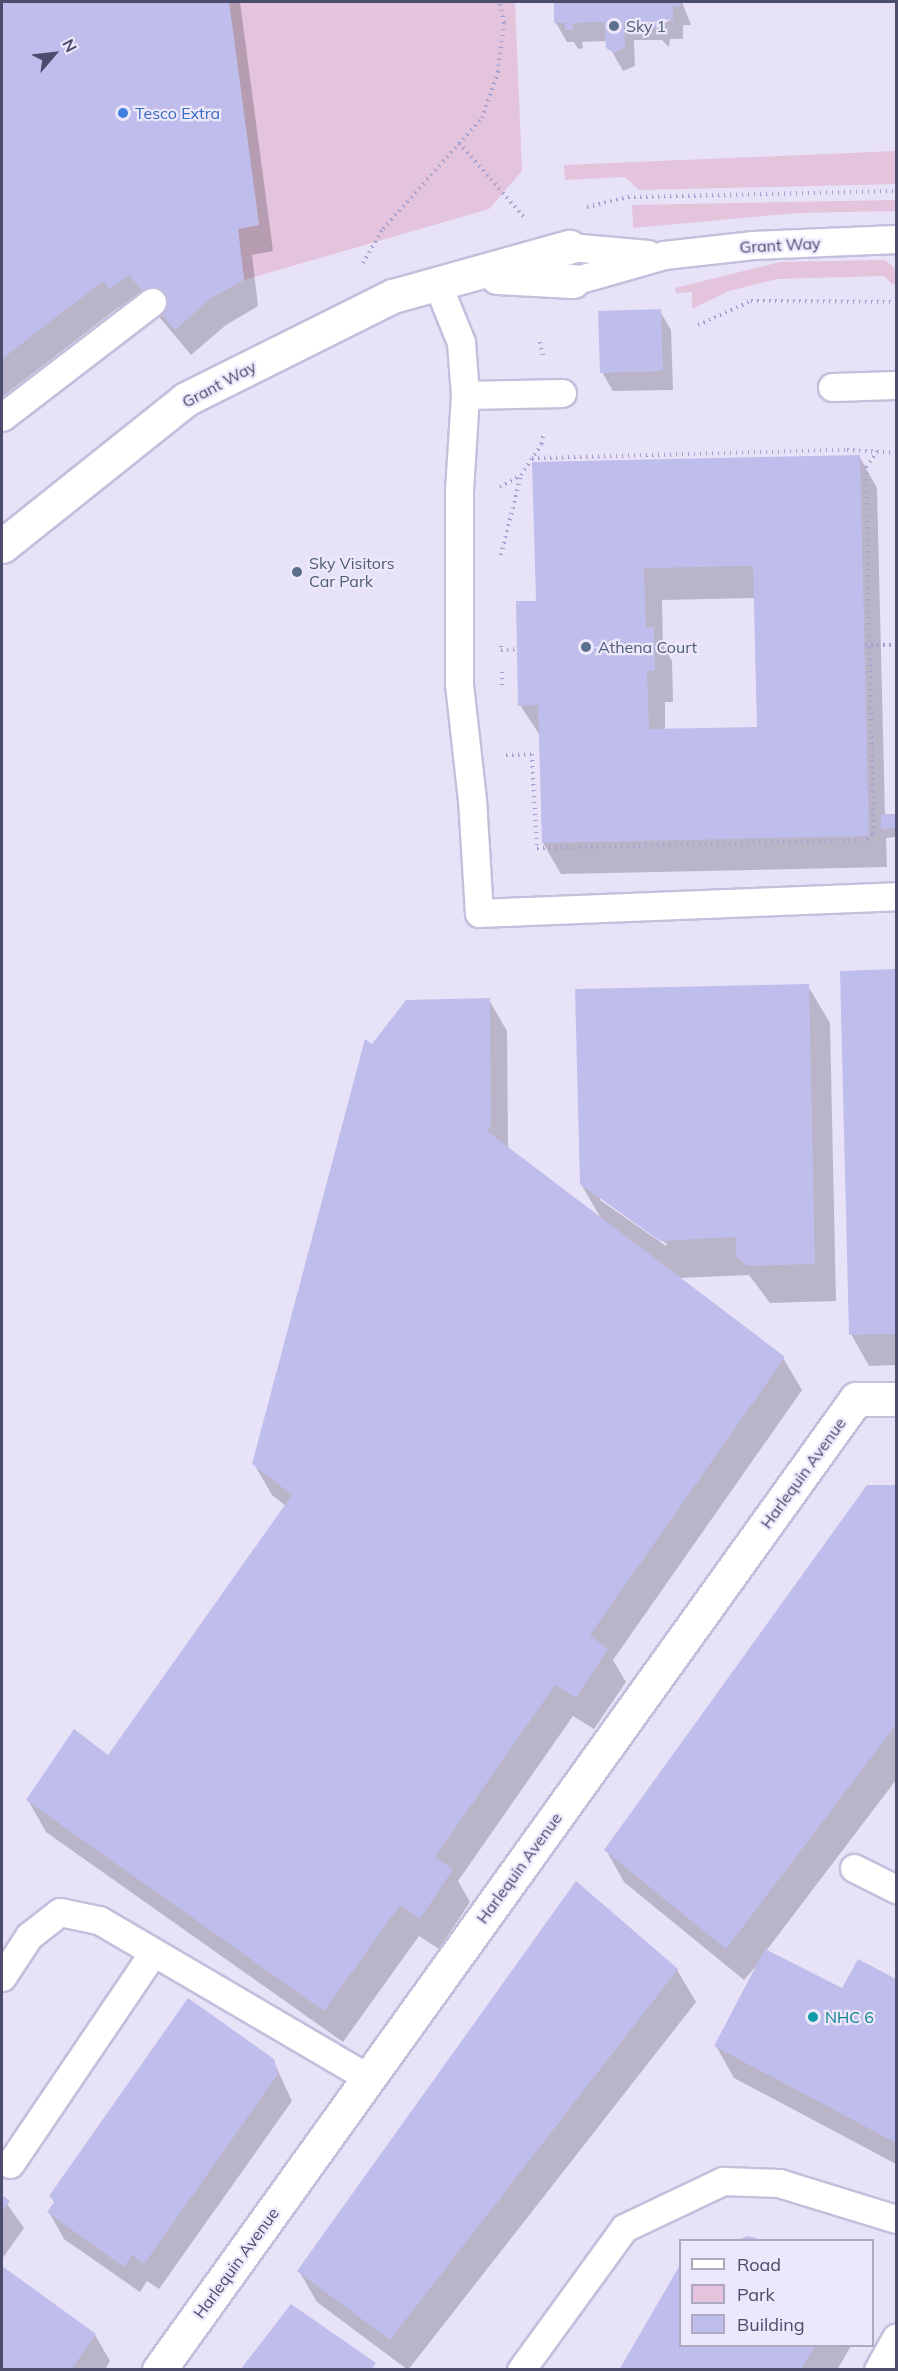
<!DOCTYPE html>
<html>
<head>
<meta charset="utf-8">
<style>
	body { margin:0 }
	#map { position:relative; width:898px; height:2371px; overflow:hidden; background:#e8e2f9; font-family:Mulish,sans-serif }
	div>[style] { position:absolute }
	.green>* { inset:0; background:#e4c3dc }
	.shadow>* { inset:0; background:#0003 }
	.building>* { inset:0; background:#bfbdeb }
	.path>* { height:4px; margin-top:-2px; transform-origin:0; background:repeating-linear-gradient(90deg,#a3a1cf 0 1.5px,transparent 0 6px) }
	.roads { filter:drop-shadow(2px 0 #c3bfdc) drop-shadow(-2px 0 #c3bfdc) drop-shadow(0 2px #c3bfdc) drop-shadow(0 -2px #c3bfdc) }
	.lane>* { height:27px; margin:-13.5px; padding:0 13.5px; transform-origin:13.5px; border-radius:13.5px; background:#fff }
	.street>* { height:33px; margin:-16.5px; padding:0 16.5px; transform-origin:16.5px; border-radius:16.5px; background:#fff }
	.dots>* { width:16px; height:16px; translate:-50% -50%; box-sizing:border-box; border:3px solid #ede7fc; border-radius:50% }
	span { translate:-50% -50%; white-space:nowrap; text-align:center; line-height:1.15; -webkit-text-stroke:4.5px #ede7fc; paint-order:stroke }
	.service-label { font-size:16px; color:#4e5e75 }
	.left { translate:0 -50%; text-align:left }
	.shop-label { font-size:16px; color:#366cbe }
	.street-label { font-size:16px; color:#4c4c6d }
	.culture-label { font-size:16px; color:#0d838f }
	.frame { position:absolute; inset:0; border:3px solid #4c4c6d; pointer-events:none }
	.legend { position:absolute; left:679px; top:2239px; width:195px; height:108px; box-sizing:border-box; background:#ede7fc; border:2px solid #ada9c3; margin:0; padding:8px 10px; list-style:none; font-size:18px; color:#4c4c6d }
	.legend li { display:flex; align-items:center; gap:12px; height:30px }
	.legend b { width:30px; border:2px solid #ada9c3 }
	.north { position:absolute; left:24px; top:24px; width:60px; height:60px; -webkit-text-stroke:4px #ede7fc; paint-order:stroke; rotate:62deg; font-size:16px; font-weight:700; line-height:24px; text-align:center; color:#4c4c6d }
	.north::after { content:''; display:block; margin:auto; width:21px; height:27px; background:#4c4c6d; clip-path:polygon(50% 0,100% 100%,50% 72%,0 100%) }
</style>
</head>
<body>
<div id="map">
	<div class="green">
		<i style="clip-path:polygon(229px 2px,515px 2px,522px 171px,489px 209px,244px 280px,238px 229px,259px 225px)"></i>
		<i style="clip-path:polygon(896px 151px,896px 184px,639px 190px,625px 177px,565px 180px,564px 165px)"></i>
		<i style="clip-path:polygon(896px 200px,896px 211px,796px 213px,633px 228px,632px 205px)"></i>
		<i style="clip-path:polygon(885px 260px,896px 269px,896px 283px,892px 284px,884px 276px,777px 279px,729px 291px,692px 309px,692px 292px,676px 293px,675px 288px,780px 262px)"></i>
	</div>
	<div class="shadow">
		<i style="clip-path:polygon(2px 2px,240px 2px,273px 251px,252px 255px,258px 306px,226px 325px,191px 355px,145px 300px,126px 314px,119px 307px,2px 397px)"></i>
		<i style="clip-path:polygon(555px 2px,682px 2px,691px 25px,683px 25px,683px 39px,670px 39px,669px 47px,662px 40px,634px 40px,635px 66px,623px 71px,606px 41px,582px 42px,583px 48px,578px 49px,574px 42px,567px 42px,556px 23px)"></i>
		<i style="clip-path:polygon(660px 311px,671px 330px,673px 390px,613px 391px,602px 372px)"></i>
		<i style="clip-path:polygon(evenodd,859px 456px,877px 488px,885px 816px,896px 815px,896px 837px,886px 838px,887px 867px,561px 874px,543px 843px,541px 737px,520px 705px,538px 602px,859px 456px,755px 598px,759px 728px,665px 730px,665px 702px,673px 702px,672px 661px,663px 645px,662px 600px,755px 598px)"></i>
		<i style="clip-path:polygon(896px 971px,896px 1365px,869px 1366px,851px 1334px,842px 973px)"></i>
		<i style="clip-path:polygon(evenodd,808px 986px,830px 1023px,836px 1301px,770px 1303px,749px 1275px,678px 1278px,783px 1358px,802px 1390px,613px 1660px,626px 1682px,594px 1729px,573px 1716px,458px 1881px,470px 1902px,439px 1949px,419px 1936px,343px 2042px,46px 1832px,28px 1800px,108px 1757px,286px 1506px,272px 1495px,254px 1464px,373px 1046px,489px 1000px,507px 1031px,508px 1149px,602px 1220px,581px 1184px,808px 986px,600px 1197px,667px 1244px,666px 1246px,600px 1200px,600px 1197px)"></i>
		<i style="clip-path:polygon(868px 1486px,896px 1487px,896px 1780px,766px 1951px,843px 1990px,859px 1961px,896px 1981px,896px 2164px,734px 2078px,716px 2046px,758px 1964px,744px 1980px,624px 1882px,606px 1850px)"></i>
		<i style="clip-path:polygon(576px 1884px,677px 1970px,696px 2002px,408px 2370px,317px 2302px,299px 2271px)"></i>
		<i style="clip-path:polygon(273px 2060px,292px 2101px,159px 2289px,147px 2281px,140px 2292px,64px 2239px,49px 2212px,55px 2204px,51px 2196px)"></i>
		<i style="clip-path:polygon(2px 2197px,24px 2228px,2px 2259px)"></i>
		<i style="clip-path:polygon(2px 2268px,95px 2335px,110px 2361px,105px 2370px,2px 2370px)"></i>
		<i style="clip-path:polygon(680px 2268px,680px 2346px,851px 2346px,837px 2370px,621px 2370px)"></i>
	</div>
	<div class="building">
		<i style="clip-path:polygon(2px 2px,229px 2px,259px 225px,238px 229px,244px 280px,211px 298px,175px 330px,129px 275px,110px 289px,103px 281px,2px 359px)"></i>
		<i style="clip-path:polygon(554px 2px,680px 2px,681px 7px,673px 6px,673px 21px,660px 21px,659px 28px,653px 28px,653px 21px,624px 22px,625px 47px,614px 53px,606px 48px,604px 22px,573px 23px,573px 30px,565px 30px,565px 23px,554px 23px)"></i>
		<i style="clip-path:polygon(661px 309px,663px 371px,600px 373px,598px 311px)"></i>
		<i style="clip-path:polygon(evenodd,860px 455px,869px 836px,542px 843px,538px 705px,518px 706px,516px 601px,536px 601px,532px 462px,860px 455px,753px 566px,757px 727px,649px 729px,647px 671px,655px 671px,654px 627px,646px 627px,644px 568px,753px 566px)"></i>
		<i style="clip-path:polygon(881px 814px,896px 814px,896px 828px,881px 829px)"></i>
		<i style="clip-path:polygon(896px 969px,896px 1334px,849px 1335px,840px 971px)"></i>
		<i style="clip-path:polygon(809px 984px,815px 1264px,747px 1266px,736px 1256px,736px 1237px,660px 1241px,580px 1184px,575px 989px)"></i>
		<i style="clip-path:polygon(490px 998px,491px 1125px,487px 1131px,785px 1357px,590px 1635px,608px 1649px,576px 1698px,555px 1685px,435px 1857px,453px 1869px,420px 1919px,400px 1905px,324px 2011px,26px 1800px,74px 1729px,108px 1755px,292px 1495px,252px 1464px,365px 1039px,372px 1044px,406px 1000px)"></i>
		<i style="clip-path:polygon(867px 1485px,896px 1485px,896px 1725px,726px 1949px,604px 1850px)"></i>
		<i style="clip-path:polygon(576px 1881px,678px 1969px,390px 2340px,297px 2271px)"></i>
		<i style="clip-path:polygon(765px 1949px,842px 1988px,858px 1959px,896px 1979px,896px 2143px,714px 2046px)"></i>
		<i style="clip-path:polygon(188px 1998px,274px 2059px,278px 2074px,144px 2264px,132px 2255px,124px 2267px,47px 2212px,55px 2201px,49px 2196px)"></i>
		<i style="clip-path:polygon(2px 2195px,10px 2201px,2px 2212px)"></i>
		<i style="clip-path:polygon(748px 2236px,762px 2240px,737px 2240px)"></i>
		<i style="clip-path:polygon(680px 2265px,680px 2346px,815px 2346px,801px 2370px,619px 2370px)"></i>
		<i style="clip-path:polygon(2px 2266px,96px 2334px,71px 2370px,2px 2370px)"></i>
		<i style="clip-path:polygon(291px 2304px,376px 2363px,371px 2370px,240px 2370px)"></i>
	</div>
	<div class="path">
		<i style="left:459px;top:143px;width:98px;rotate:48.7deg"></i>
		<i style="left:587px;top:207px;width:42px;rotate:-13.7deg"></i>
		<i style="left:628px;top:197px;width:268px;rotate:-1.3deg"></i>
		<i style="left:363px;top:263px;width:39px;rotate:-60deg"></i>
		<i style="left:383px;top:229px;width:149px;rotate:-48.3deg"></i>
		<i style="left:482px;top:118px;width:49px;rotate:-70.8deg"></i>
		<i style="left:498px;top:72px;width:49px;rotate:-83deg"></i>
		<i style="left:504px;top:23px;width:21px;rotate:-101deg"></i>
		<i style="left:698px;top:325px;width:58px;rotate:-24.4deg"></i>
		<i style="left:751px;top:301px;width:140px;rotate:0.4deg"></i>
		<i style="left:540px;top:342px;width:14px;rotate:78deg"></i>
		<i style="left:532px;top:458px;width:315px;rotate:-1.5deg"></i>
		<i style="left:847px;top:450px;width:49px;rotate:3.5deg"></i>
		<i style="left:500px;top:487px;width:24px;rotate:-30deg"></i>
		<i style="left:521px;top:475px;width:37px;rotate:-56deg"></i>
		<i style="left:542px;top:444px;width:12px;rotate:-81deg"></i>
		<i style="left:501px;top:555px;width:82px;rotate:-76deg"></i>
		<i style="left:865px;top:645px;width:31px"></i>
		<i style="left:501px;top:646px;width:4px;rotate:90deg"></i>
		<i style="left:501px;top:650px;width:16px;rotate:-4deg"></i>
		<i style="left:502px;top:672px;width:17px;rotate:90deg"></i>
		<i style="left:506px;top:755px;width:26px;rotate:-2deg"></i>
		<i style="left:532px;top:754px;width:94px;rotate:87deg"></i>
		<i style="left:537px;top:848px;width:330px;rotate:-1.4deg"></i>
		<i style="left:867px;top:840px;width:8px;rotate:-45deg"></i>
		<i style="left:873px;top:834px;width:367px;rotate:-91.1deg"></i>
		<i style="left:866px;top:467px;width:19px;rotate:-54deg"></i>
	</div>
	<div class="roads">
		<div class="lane">
			<i style="left:569px;top:247px;width:79px;rotate:5.1deg"></i>
			<i style="left:573px;top:281px;width:95px;rotate:-15.9deg"></i>
			<i style="left:664px;top:255px;width:90px;rotate:-6.4deg"></i>
			<i style="left:753px;top:245px;width:143px;rotate:-2.4deg"></i>
			<i style="left:437px;top:283px;width:64px;rotate:67.9deg"></i>
			<i style="left:461px;top:342px;width:53px;rotate:85.7deg"></i>
			<i style="left:465px;top:395px;width:97px;rotate:-1.2deg"></i>
			<i style="left:832px;top:387px;width:64px;rotate:-1.8deg"></i>
			<i style="left:465px;top:395px;width:96px;rotate:93.6deg"></i>
			<i style="left:459px;top:491px;width:193px;rotate:90deg"></i>
			<i style="left:459px;top:684px;width:116px;rotate:83.6deg"></i>
			<i style="left:472px;top:799px;width:114px;rotate:86.5deg"></i>
			<i style="left:479px;top:913px;width:417px;rotate:-2.3deg"></i>
			<i style="left:2px;top:417px;width:189px;rotate:-37.5deg"></i>
			<i style="left:854px;top:1868px;width:47px;rotate:26.6deg"></i>
			<i style="left:2px;top:1977px;width:49px;rotate:-56.6deg"></i>
			<i style="left:29px;top:1936px;width:39px;rotate:-38deg"></i>
			<i style="left:60px;top:1912px;width:40px;rotate:12deg"></i>
			<i style="left:99px;top:1920px;width:312px;rotate:30.4deg"></i>
			<i style="left:10px;top:2164px;width:254px;rotate:-55.9deg"></i>
			<i style="left:521px;top:2370px;width:175px;rotate:-54deg"></i>
			<i style="left:624px;top:2228px;width:110px;rotate:-25.4deg"></i>
			<i style="left:723px;top:2181px;width:56px;rotate:2deg"></i>
			<i style="left:779px;top:2183px;width:122px;rotate:17.1deg"></i>
			<i style="left:878px;top:2370px;width:37px;rotate:-61deg"></i>
		</div>
		<div class="street">
			<i style="left:497px;top:277px;width:76px;rotate:3deg"></i>
			<i style="left:2px;top:546px;width:236px;rotate:-38.6deg"></i>
			<i style="left:186px;top:399px;width:231px;rotate:-26.5deg"></i>
			<i style="left:393px;top:296px;width:183px;rotate:-15.6deg"></i>
			<i style="left:159px;top:2370px;width:1195px;rotate:-54.33deg"></i>
			<i style="left:856px;top:1399px;width:40px"></i>
		</div>
	</div>
	<div class="dots">
		<i style="left:614px;top:26px;background:#5c6f8a"></i>
		<i style="left:123px;top:113px;background:#3f7fe0"></i>
		<i style="left:297px;top:572px;background:#5c6f8a"></i>
		<i style="left:586px;top:647px;background:#5c6f8a"></i>
		<i style="left:813px;top:2017px;background:#0f9aa8"></i>
	</div>
	<div class="service-label">
		<span class="left" style="left:626px;top:26px">Sky 1</span>
		<span class="left" style="left:309px;top:572px">Sky Visitors<br>Car Park</span>
		<span class="left" style="left:598px;top:647px">Athena Court</span>
	</div>
	<div class="shop-label">
		<span class="left" style="left:135px;top:113px">Tesco Extra</span>
	</div>
	<div class="street-label">
		<span style="left:780px;top:245px;rotate:-3deg">Grant Way</span>
		<span style="left:219px;top:384px;rotate:-28deg">Grant Way</span>
		<span style="left:803px;top:1473px;rotate:-54deg">Harlequin Avenue</span>
		<span style="left:519px;top:1868px;rotate:-54deg">Harlequin Avenue</span>
		<span style="left:236px;top:2263px;rotate:-54deg">Harlequin Avenue</span>
	</div>
	<div class="culture-label">
		<span class="left" style="left:825px;top:2017px">NHC 6</span>
	</div>
	<div class="frame"></div>
	<ul class="legend">
	<li><b style="height:8px;background:#fff"></b>Road</li>
	<li><b style="height:16px;background:#e4c3dc"></b>Park</li>
	<li><b style="height:16px;background:#bfbdeb"></b>Building</li>
	</ul>
	<div class="north">N</div>
</div>
</body>
</html>
